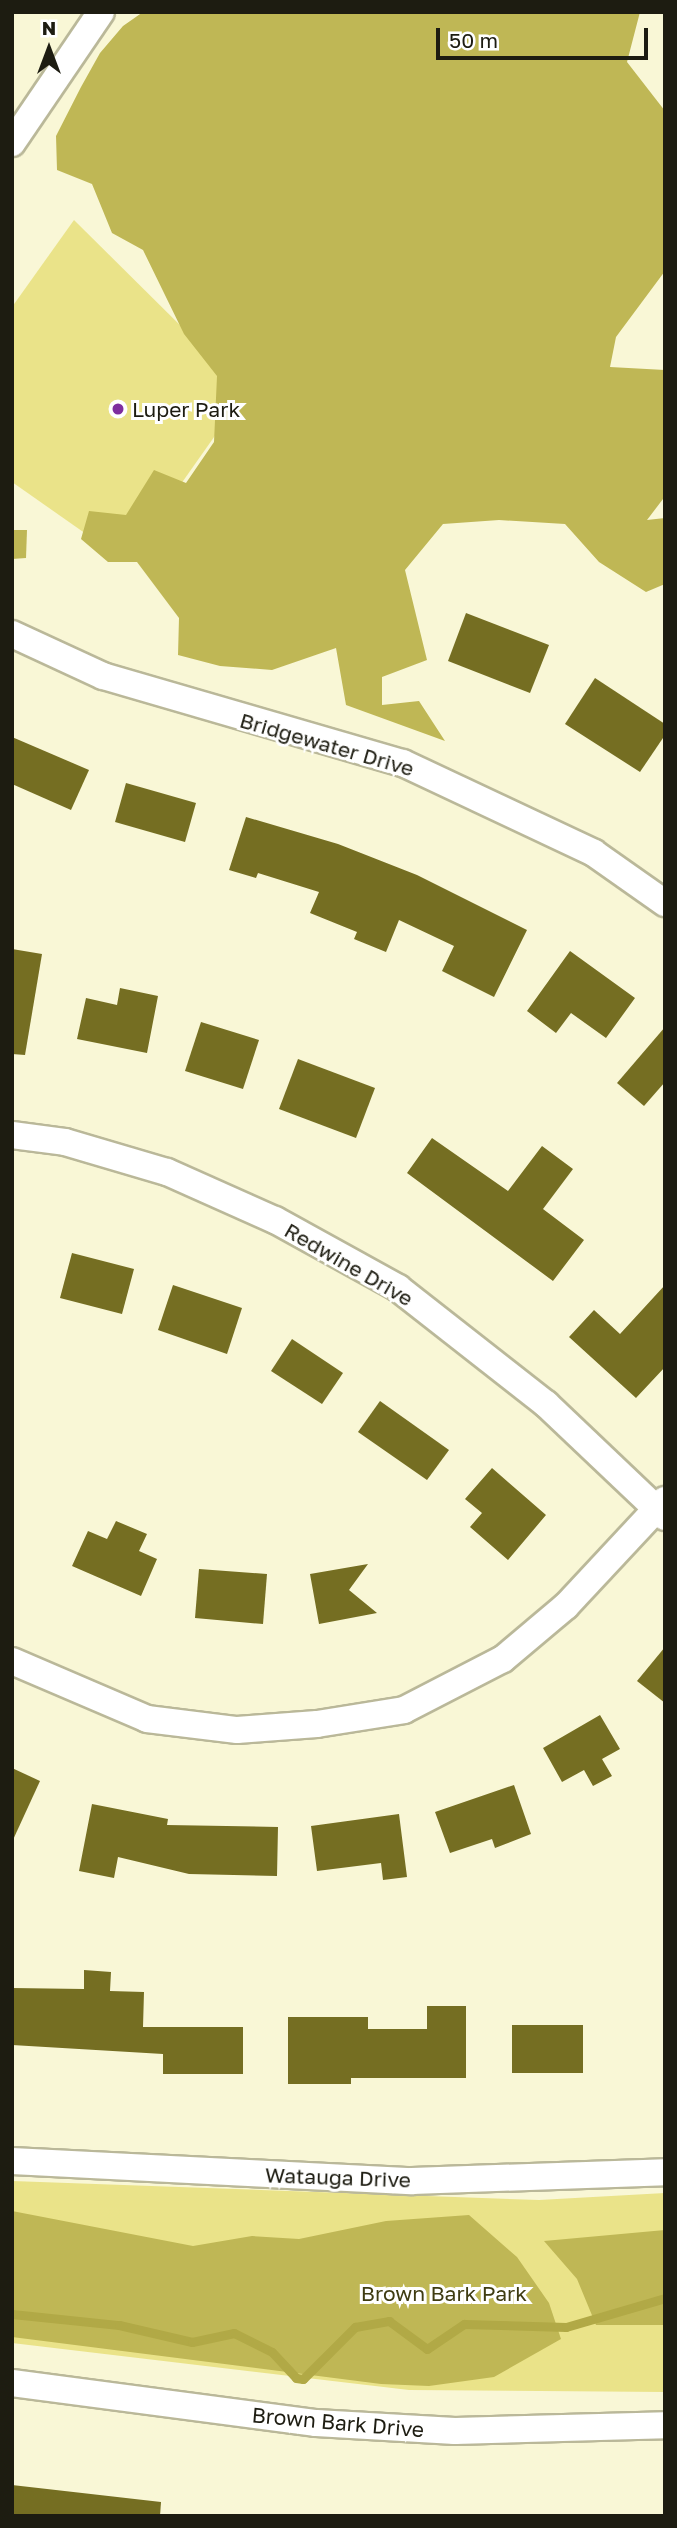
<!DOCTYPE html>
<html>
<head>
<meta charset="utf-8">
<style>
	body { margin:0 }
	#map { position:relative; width:677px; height:2528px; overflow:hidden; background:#f9f7d6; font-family:"Golos Text",sans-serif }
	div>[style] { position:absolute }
	.green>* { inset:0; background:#eae389 }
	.forest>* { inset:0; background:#bfb755 }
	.stream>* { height:9px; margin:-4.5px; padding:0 4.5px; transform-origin:4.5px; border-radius:4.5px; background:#b1a946 }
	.building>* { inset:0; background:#756e22 }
	.roads { filter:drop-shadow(2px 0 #bab899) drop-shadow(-2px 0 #bab899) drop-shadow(0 2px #bab899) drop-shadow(0 -2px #bab899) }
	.street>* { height:26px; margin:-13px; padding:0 13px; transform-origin:13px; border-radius:13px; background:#fff }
	.dots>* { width:19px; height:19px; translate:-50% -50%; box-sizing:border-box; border:4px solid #fff; border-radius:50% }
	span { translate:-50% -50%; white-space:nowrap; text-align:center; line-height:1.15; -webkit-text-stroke:6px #fff; paint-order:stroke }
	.poi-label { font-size:21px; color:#1d1c11 }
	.left { translate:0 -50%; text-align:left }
	.street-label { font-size:21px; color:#1d1c11 }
	.park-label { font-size:21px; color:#3f3c12 }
	.frame { position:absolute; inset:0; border:14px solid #1d1c11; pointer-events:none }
	.north { position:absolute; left:14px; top:14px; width:70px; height:70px; -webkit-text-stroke:5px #fff; paint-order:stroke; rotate:0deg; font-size:19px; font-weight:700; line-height:28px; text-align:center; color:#1d1c11 }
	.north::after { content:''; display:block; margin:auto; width:24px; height:32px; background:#1d1c11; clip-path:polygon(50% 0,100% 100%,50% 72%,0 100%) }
	.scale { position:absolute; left:436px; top:28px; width:212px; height:32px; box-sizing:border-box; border:4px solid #1d1c11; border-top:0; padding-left:9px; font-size:21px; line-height:24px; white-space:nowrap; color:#1d1c11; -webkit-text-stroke:5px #fff; paint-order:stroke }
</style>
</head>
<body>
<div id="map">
	<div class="green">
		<i style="clip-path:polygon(74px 220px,193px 338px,228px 388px,219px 430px,126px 562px,12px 482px,12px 307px)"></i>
		<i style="clip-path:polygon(12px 2181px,539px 2200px,665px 2193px,665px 2392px,409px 2390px,12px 2343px)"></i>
	</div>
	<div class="forest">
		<i style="clip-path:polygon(143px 12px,640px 12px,627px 62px,665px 111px,665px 271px,616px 337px,610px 367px,665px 370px,663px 499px,647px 520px,665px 518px,665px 584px,646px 592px,599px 562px,565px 524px,499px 520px,443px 524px,405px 570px,427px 660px,382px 677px,382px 705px,419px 701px,445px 741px,346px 705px,336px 648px,272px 670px,220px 666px,178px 655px,179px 618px,137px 562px,108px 562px,81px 539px,89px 511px,126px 515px,154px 470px,186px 483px,214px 442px,217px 376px,184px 334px,143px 250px,112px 233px,92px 184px,57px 170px,56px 136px,81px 87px,100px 53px,123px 26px)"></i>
		<i style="clip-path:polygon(12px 530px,27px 530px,26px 558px,12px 559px)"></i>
		<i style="clip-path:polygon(12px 2211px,193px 2246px,252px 2236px,299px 2239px,386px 2221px,469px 2215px,517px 2257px,549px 2303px,561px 2339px,494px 2377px,429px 2386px,381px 2384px,12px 2337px)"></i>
		<i style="clip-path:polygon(665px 2230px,665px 2325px,596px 2325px,577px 2279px,544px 2241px)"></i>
	</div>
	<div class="stream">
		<i style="left:12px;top:2314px;width:108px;rotate:5.9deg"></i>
		<i style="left:119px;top:2325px;width:75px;rotate:13.1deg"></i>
		<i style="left:192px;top:2342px;width:43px;rotate:-12.1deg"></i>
		<i style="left:234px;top:2333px;width:42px;rotate:26.6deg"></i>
		<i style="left:272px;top:2352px;width:35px;rotate:47deg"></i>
		<i style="left:296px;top:2378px;width:7px;rotate:8deg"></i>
		<i style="left:303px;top:2379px;width:74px;rotate:-45deg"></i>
		<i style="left:355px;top:2327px;width:35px;rotate:-10deg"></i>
		<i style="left:389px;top:2321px;width:47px;rotate:36.4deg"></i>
		<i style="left:427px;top:2349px;width:45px;rotate:-34deg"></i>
		<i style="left:464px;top:2324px;width:102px;rotate:1.7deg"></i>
		<i style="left:566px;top:2327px;width:103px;rotate:-16.3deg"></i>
	</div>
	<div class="building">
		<i style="clip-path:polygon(466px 613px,549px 645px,530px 693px,448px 661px)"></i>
		<i style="clip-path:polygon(595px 678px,665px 724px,665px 735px,640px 772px,565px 724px)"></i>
		<i style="clip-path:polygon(12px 737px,89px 770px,71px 810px,12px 784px)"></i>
		<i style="clip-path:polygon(126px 783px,196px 803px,185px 842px,115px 822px)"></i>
		<i style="clip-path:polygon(246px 817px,338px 844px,417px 875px,527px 930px,494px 997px,442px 971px,454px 946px,399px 920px,386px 952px,354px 939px,357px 932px,310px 913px,319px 892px,258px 873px,256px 878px,229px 870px)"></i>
		<i style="clip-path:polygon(12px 949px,42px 954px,25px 1055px,12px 1054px)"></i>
		<i style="clip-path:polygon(570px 951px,635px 998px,606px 1038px,571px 1013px,556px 1033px,527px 1011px)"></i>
		<i style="clip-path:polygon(120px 988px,158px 996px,147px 1053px,77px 1039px,86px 998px,117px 1005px)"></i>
		<i style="clip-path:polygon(201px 1022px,259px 1040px,243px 1089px,185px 1071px)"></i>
		<i style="clip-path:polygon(665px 1027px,665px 1082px,644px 1106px,617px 1083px)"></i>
		<i style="clip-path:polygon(298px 1059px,375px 1088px,356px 1138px,279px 1109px)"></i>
		<i style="clip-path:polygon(432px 1138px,508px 1191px,542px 1146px,573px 1169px,543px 1209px,584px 1240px,553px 1281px,407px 1173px)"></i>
		<i style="clip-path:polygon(72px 1253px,134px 1269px,122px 1314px,60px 1298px)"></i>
		<i style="clip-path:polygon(173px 1285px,242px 1308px,227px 1354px,158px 1330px)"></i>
		<i style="clip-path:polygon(665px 1285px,665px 1367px,636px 1398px,569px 1337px,594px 1310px,620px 1334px)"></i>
		<i style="clip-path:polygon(292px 1339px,343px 1373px,322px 1404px,271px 1371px)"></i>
		<i style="clip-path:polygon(380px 1401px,449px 1450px,427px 1480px,358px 1432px)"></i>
		<i style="clip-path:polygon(492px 1468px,546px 1515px,508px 1560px,470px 1527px,482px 1513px,465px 1499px)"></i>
		<i style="clip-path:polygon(116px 1521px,147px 1534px,139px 1551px,157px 1559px,141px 1596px,72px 1566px,88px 1531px,107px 1539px)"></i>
		<i style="clip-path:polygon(368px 1564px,349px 1590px,377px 1613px,319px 1624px,310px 1574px)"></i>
		<i style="clip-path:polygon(199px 1569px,267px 1574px,263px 1624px,195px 1618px)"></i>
		<i style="clip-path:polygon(665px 1647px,665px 1703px,637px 1681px)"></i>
		<i style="clip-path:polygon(600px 1715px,620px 1749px,602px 1759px,612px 1776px,593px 1786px,584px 1770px,562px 1782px,543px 1748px)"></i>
		<i style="clip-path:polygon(12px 1768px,40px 1781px,12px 1842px)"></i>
		<i style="clip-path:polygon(514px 1785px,531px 1834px,495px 1848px,492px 1839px,450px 1853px,435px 1812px)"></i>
		<i style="clip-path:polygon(92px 1804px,168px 1819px,167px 1825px,278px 1827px,277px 1876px,189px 1874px,118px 1857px,114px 1878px,79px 1871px)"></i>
		<i style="clip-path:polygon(399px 1814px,407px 1877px,383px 1880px,381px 1863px,317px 1871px,311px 1826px)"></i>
		<i style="clip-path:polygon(84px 1970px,111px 1972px,110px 1991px,144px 1992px,143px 2027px,243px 2027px,243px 2074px,163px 2074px,163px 2054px,12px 2045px,12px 1988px,84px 1989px)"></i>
		<i style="clip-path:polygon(427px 2006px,466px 2006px,466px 2078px,351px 2078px,351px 2084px,288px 2084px,288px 2017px,368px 2017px,368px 2029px,427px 2029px)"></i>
		<i style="clip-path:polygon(512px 2025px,583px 2025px,583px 2073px,512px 2073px)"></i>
		<i style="clip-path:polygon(12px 2485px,161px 2502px,160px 2516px,12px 2516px)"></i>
	</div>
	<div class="roads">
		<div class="street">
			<i style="left:12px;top:143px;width:158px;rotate:-55.8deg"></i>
			<i style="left:12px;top:634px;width:100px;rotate:24.8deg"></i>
			<i style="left:103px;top:676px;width:312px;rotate:16.2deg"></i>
			<i style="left:403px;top:763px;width:211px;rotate:25.2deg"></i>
			<i style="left:594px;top:853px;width:87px;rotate:35.2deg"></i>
			<i style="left:12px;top:1135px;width:53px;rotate:7.5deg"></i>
			<i style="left:65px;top:1142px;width:106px;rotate:16.4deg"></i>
			<i style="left:167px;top:1172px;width:118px;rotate:24deg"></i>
			<i style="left:275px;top:1220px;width:141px;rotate:28.9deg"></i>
			<i style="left:398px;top:1288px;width:188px;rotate:38.1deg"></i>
			<i style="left:546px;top:1404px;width:164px;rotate:43.5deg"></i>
			<i style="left:12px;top:1661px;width:147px;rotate:23.2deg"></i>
			<i style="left:147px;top:1719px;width:91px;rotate:7deg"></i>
			<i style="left:237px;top:1730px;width:80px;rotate:-4.3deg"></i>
			<i style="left:317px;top:1724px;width:88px;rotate:-9.1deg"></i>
			<i style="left:404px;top:1710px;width:111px;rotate:-27.3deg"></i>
			<i style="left:503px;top:1659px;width:82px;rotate:-40.1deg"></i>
			<i style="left:566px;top:1606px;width:145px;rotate:-47deg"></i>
			<i style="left:12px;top:2161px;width:400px;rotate:2.9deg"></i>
			<i style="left:412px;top:2181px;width:253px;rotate:-2deg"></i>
			<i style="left:12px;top:2383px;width:307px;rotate:7.5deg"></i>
			<i style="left:316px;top:2423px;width:139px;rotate:3.3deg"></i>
			<i style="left:455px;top:2431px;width:210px;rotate:-1.6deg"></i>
		</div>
	</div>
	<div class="dots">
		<i style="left:118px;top:409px;background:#7e2e9e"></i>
	</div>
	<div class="poi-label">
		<span class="left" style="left:132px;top:409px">Luper Park</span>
	</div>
	<div class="street-label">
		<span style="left:327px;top:744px;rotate:16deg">Bridgewater Drive</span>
		<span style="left:349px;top:1264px;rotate:30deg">Redwine Drive</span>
		<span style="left:338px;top:2177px;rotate:2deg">Watauga Drive</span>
		<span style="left:338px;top:2422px;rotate:5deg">Brown Bark Drive</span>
	</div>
	<div class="park-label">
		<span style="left:444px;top:2293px">Brown Bark Park</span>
	</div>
	<div class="frame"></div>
	<div class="north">N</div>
	<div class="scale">50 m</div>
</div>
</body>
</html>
